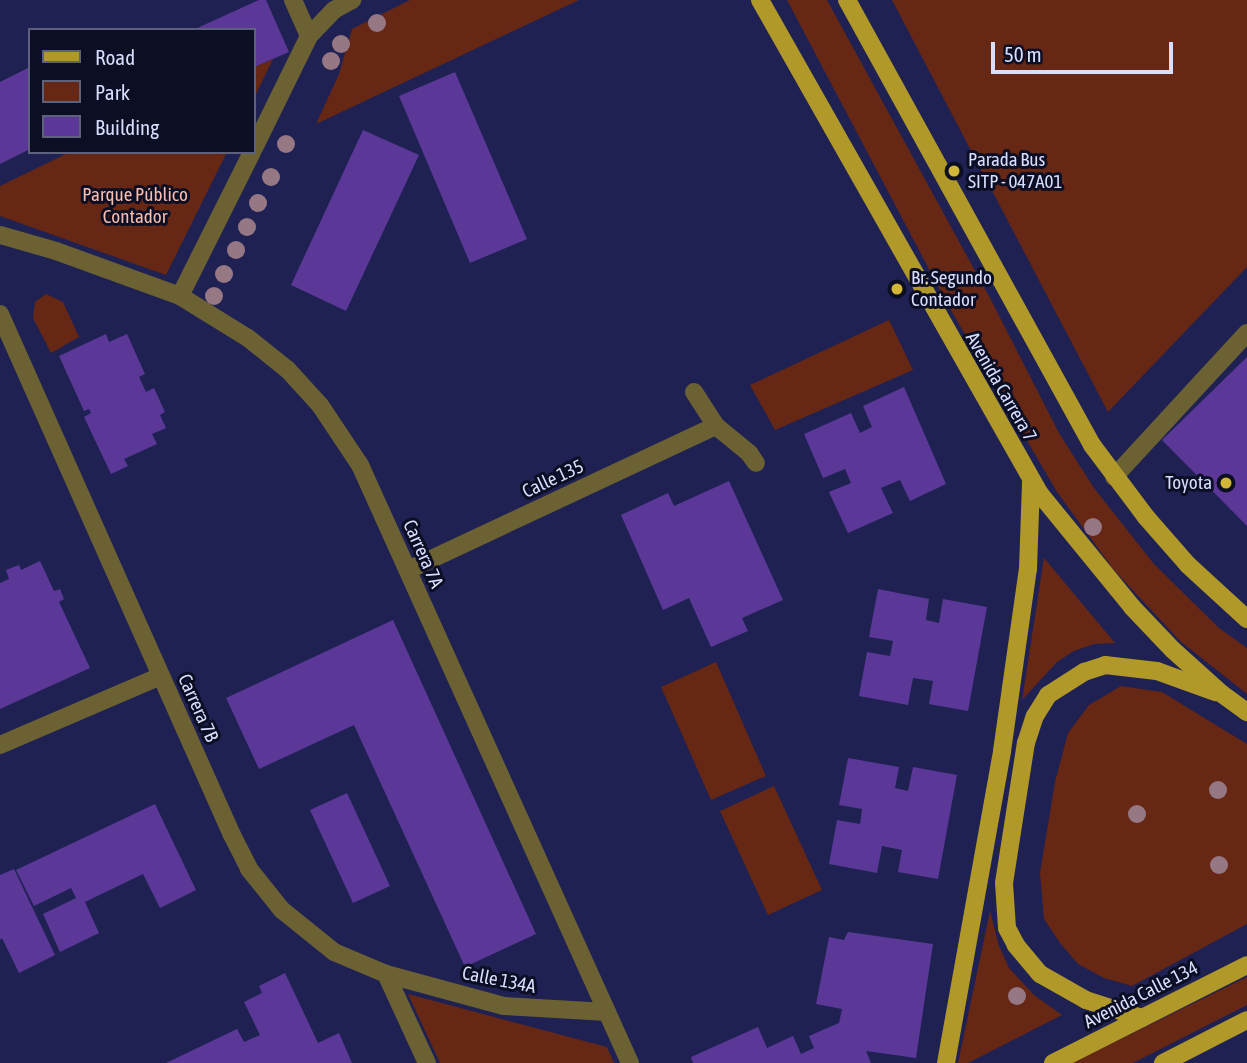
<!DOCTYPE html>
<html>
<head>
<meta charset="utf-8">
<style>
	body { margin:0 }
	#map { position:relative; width:1247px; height:1063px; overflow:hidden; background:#1e2152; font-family:"Asap Condensed",sans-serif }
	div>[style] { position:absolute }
	.green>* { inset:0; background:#662715 }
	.building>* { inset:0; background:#5b3898 }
	.minor>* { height:18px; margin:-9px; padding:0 9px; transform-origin:9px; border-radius:9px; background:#6c6132 }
	.major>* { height:18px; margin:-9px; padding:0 9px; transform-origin:9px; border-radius:9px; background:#b09829 }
	.trees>* { width:18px; height:18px; margin:-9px; border-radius:50%; background:#967784 }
	.dots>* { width:19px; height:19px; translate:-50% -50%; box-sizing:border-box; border:4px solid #0c0e24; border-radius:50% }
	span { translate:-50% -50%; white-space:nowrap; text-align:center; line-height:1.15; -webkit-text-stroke:6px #0c0e24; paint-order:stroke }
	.poi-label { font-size:19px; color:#d8defe }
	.left { translate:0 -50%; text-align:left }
	.right { translate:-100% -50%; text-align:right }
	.park-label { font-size:19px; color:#f8bdac }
	.street-label { font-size:19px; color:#d8defe }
	.legend { position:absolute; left:28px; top:28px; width:228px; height:126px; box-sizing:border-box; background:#0c0e24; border:2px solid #5e617b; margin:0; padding:9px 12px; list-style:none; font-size:21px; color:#d8defe }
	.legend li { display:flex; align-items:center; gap:14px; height:35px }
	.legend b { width:35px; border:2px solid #5e617b }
	.scale { position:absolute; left:991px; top:42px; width:182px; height:32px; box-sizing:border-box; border:4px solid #d8defe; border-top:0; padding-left:9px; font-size:21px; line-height:24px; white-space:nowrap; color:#d8defe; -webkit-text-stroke:5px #0c0e24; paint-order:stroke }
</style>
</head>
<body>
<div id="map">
	<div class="green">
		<i style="clip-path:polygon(410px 0,579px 0,316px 124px,339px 74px,352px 29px)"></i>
		<i style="clip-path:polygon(787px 0,827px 0,991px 300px,1059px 433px,1094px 488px,1154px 564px,1219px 628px,1247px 648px,1247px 694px,1180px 641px,1114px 570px,1057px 492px,949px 307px)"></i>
		<i style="clip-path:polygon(892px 0,1247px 0,1247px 267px,1108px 412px)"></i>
		<i style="clip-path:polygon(273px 59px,254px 98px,254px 67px)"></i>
		<i style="clip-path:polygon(70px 152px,227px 152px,166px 275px,0 216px,0 186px)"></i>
		<i style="clip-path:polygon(46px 294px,63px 302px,79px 337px,51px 353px,33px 318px,35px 302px)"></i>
		<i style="clip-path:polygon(889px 320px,913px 370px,775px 430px,750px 385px)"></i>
		<i style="clip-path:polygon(1044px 558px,1115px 643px,1094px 644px,1074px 651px,1057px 662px,1022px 700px)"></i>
		<i style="clip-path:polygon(716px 662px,766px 776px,711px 800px,661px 687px)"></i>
		<i style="clip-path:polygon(1121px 686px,1162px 692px,1247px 744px,1247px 924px,1132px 986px,1104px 978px,1078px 964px,1060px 943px,1044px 919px,1040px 873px,1055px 782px,1068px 733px,1089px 705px)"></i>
		<i style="clip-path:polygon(774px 786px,822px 890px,768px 915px,720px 811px)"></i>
		<i style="clip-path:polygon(990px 911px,999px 946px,1009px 968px,1034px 995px,1062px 1015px,968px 1063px,958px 1063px)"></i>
		<i style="clip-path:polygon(1247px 977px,1247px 1005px,1133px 1063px,1072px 1063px)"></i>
		<i style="clip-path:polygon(408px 994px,607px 1047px,614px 1063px,440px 1063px)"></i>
	</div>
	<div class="building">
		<i style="clip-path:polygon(259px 0,266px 0,289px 52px,254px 67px,254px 30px,193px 30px)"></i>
		<i style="clip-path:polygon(30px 67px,30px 149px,0 164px,0 82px)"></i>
		<i style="clip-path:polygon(455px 72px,527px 239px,470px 263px,399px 96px)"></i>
		<i style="clip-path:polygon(363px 130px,419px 155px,346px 311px,291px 285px)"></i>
		<i style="clip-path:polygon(106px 334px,109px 342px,127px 334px,145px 374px,139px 377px,146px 392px,154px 388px,165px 412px,160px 415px,166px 428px,152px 434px,157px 444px,124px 459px,128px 466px,111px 474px,84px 417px,91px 413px,89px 409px,84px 411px,59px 356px)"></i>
		<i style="clip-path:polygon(1247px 357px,1247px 526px,1162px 440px)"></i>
		<i style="clip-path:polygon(904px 387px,946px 484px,910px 501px,900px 480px,881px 488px,893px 513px,848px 533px,829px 492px,851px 483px,845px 469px,823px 478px,804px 434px,851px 413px,860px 433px,872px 427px,863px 406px)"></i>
		<i style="clip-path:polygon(729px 481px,783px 600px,742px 618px,748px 631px,711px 647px,689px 598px,663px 610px,621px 515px,668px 493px,674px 506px)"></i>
		<i style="clip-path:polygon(40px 561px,54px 591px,60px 589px,64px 599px,59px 602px,90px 668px,0 709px,0 583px,9px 579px,6px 570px,19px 565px,21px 570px)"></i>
		<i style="clip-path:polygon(878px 589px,929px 599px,926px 620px,939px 623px,943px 599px,987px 607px,968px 711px,929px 704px,933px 681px,913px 678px,908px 705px,859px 696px,867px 652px,890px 656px,893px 641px,869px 637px)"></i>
		<i style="clip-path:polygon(393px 620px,536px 934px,465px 967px,354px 725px,259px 769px,226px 698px)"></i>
		<i style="clip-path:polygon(848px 758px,899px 767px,895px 788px,908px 791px,913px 767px,957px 775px,938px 879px,898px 872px,902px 850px,882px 846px,877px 873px,829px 864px,837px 820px,860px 824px,862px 809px,839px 805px)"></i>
		<i style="clip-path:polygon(347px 793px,390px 886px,353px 903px,310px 810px)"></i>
		<i style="clip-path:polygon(155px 804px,196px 890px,160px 908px,143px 874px,85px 902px,99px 933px,60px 952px,43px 914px,76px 898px,71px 888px,34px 906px,16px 870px)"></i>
		<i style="clip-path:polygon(14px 869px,55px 955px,19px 973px,2px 938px,0 940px,0 875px)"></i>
		<i style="clip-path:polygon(848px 932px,933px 944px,916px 1058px,866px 1051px,871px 1063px,693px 1063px,691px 1057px,758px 1027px,767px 1048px,793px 1036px,801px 1054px,814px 1048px,809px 1036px,839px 1023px,842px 1009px,816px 1004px,829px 937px,844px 940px)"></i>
		<i style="clip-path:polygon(285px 973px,318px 1043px,339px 1033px,352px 1063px,166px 1063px,237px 1029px,244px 1042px,260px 1035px,244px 1002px,262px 993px,259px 986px)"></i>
	</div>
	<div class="minor">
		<i style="left:293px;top:0;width:39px;rotate:66deg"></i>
		<i style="left:254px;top:148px;width:125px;rotate:-63.8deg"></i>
		<i style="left:309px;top:36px;width:36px;rotate:-46deg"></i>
		<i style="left:334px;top:10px;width:21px;rotate:-29deg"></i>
		<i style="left:0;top:235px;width:58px;rotate:15.9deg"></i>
		<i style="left:56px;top:251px;width:132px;rotate:19.9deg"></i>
		<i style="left:180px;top:296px;width:80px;rotate:31.7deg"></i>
		<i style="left:248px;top:338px;width:51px;rotate:38.7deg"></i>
		<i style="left:288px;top:370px;width:47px;rotate:47.6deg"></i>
		<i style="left:320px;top:405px;width:72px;rotate:56.3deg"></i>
		<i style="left:360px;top:465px;width:656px;rotate:65.7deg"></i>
		<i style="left:180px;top:296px;width:161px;rotate:-63.4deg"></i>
		<i style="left:0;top:314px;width:570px;rotate:66deg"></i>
		<i style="left:232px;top:835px;width:38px;rotate:63deg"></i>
		<i style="left:249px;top:869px;width:53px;rotate:51.2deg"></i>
		<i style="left:282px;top:910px;width:67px;rotate:38.9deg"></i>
		<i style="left:334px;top:952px;width:56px;rotate:22.9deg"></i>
		<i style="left:386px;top:974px;width:122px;rotate:15.2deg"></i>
		<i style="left:504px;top:1006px;width:103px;rotate:3.3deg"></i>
		<i style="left:694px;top:392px;width:40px;rotate:57.1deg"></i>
		<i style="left:716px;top:426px;width:43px;rotate:39.3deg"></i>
		<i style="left:749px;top:453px;width:12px;rotate:55deg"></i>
		<i style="left:1114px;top:477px;width:196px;rotate:-47.3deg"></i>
		<i style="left:408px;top:570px;width:340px;rotate:-25.1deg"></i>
		<i style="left:0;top:745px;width:175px;rotate:-23.2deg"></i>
		<i style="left:386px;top:974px;width:98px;rotate:65.3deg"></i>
	</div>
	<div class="major">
		<i style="left:760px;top:0;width:568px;rotate:60.46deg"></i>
		<i style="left:1040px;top:494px;width:146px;rotate:50.8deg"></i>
		<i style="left:1132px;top:607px;width:59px;rotate:46.4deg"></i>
		<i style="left:1173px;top:650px;width:66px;rotate:41.9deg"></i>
		<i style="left:1222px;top:694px;width:31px;rotate:36deg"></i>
		<i style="left:847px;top:0;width:508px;rotate:61.16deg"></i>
		<i style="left:1092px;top:445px;width:90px;rotate:53.1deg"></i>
		<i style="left:1146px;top:517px;width:64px;rotate:48.8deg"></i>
		<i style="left:1188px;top:565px;width:80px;rotate:42.5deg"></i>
		<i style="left:1142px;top:1018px;width:59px;rotate:-162.2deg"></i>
		<i style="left:1086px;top:1000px;width:53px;rotate:-150.5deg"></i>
		<i style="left:1040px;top:974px;width:38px;rotate:-130deg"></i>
		<i style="left:1016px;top:945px;width:19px;rotate:-118deg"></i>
		<i style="left:1007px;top:928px;width:45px;rotate:-93.8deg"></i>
		<i style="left:1004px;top:883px;width:142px;rotate:-81.1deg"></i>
		<i style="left:1026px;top:743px;width:28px;rotate:-72deg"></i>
		<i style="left:1035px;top:716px;width:25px;rotate:-58deg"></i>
		<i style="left:1048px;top:695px;width:43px;rotate:-32.6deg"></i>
		<i style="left:1084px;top:672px;width:22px;rotate:-18deg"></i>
		<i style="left:1105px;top:665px;width:52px;rotate:6.6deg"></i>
		<i style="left:1157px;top:671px;width:62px;rotate:19.9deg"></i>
		<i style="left:946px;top:1063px;width:317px;rotate:-79.8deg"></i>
		<i style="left:1002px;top:751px;width:184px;rotate:-81.9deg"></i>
		<i style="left:1028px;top:569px;width:88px;rotate:-88deg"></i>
		<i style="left:1053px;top:1063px;width:217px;rotate:-26.8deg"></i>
		<i style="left:1163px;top:1063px;width:94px;rotate:-27.1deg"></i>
	</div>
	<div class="trees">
		<i style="left:377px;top:23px"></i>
		<i style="left:341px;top:44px"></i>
		<i style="left:331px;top:61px"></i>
		<i style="left:286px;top:144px"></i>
		<i style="left:271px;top:177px"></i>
		<i style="left:258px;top:203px"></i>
		<i style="left:247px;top:227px"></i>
		<i style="left:236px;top:250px"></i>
		<i style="left:224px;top:274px"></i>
		<i style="left:214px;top:296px"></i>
		<i style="left:1093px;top:527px"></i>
		<i style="left:1218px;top:790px"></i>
		<i style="left:1137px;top:814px"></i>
		<i style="left:1219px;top:865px"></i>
		<i style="left:1017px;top:996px"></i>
	</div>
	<div class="dots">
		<i style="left:954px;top:171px;background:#d2b736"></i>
		<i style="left:897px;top:289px;background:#d2b736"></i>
		<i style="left:1226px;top:483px;background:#d2b736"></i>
	</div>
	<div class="poi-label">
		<span class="left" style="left:968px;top:171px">Parada Bus<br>SITP - 047A01</span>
		<span class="left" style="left:911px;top:289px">Br. Segundo<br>Contador</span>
		<span class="right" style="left:1212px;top:483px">Toyota</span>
	</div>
	<div class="park-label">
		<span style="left:135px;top:206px">Parque Público<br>Contador</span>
	</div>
	<div class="street-label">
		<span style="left:1001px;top:387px;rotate:60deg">Avenida Carrera 7</span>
		<span style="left:553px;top:479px;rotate:-25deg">Calle 135</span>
		<span style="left:423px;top:554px;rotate:66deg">Carrera 7A</span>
		<span style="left:198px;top:708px;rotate:66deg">Carrera 7B</span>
		<span style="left:499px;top:980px;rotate:11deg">Calle 134A</span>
		<span style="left:1141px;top:995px;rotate:-27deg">Avenida Calle 134</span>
	</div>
	<ul class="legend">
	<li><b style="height:9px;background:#b09829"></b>Road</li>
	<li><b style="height:19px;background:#662715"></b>Park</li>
	<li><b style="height:19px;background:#5b3898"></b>Building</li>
	</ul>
	<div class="scale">50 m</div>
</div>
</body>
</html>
